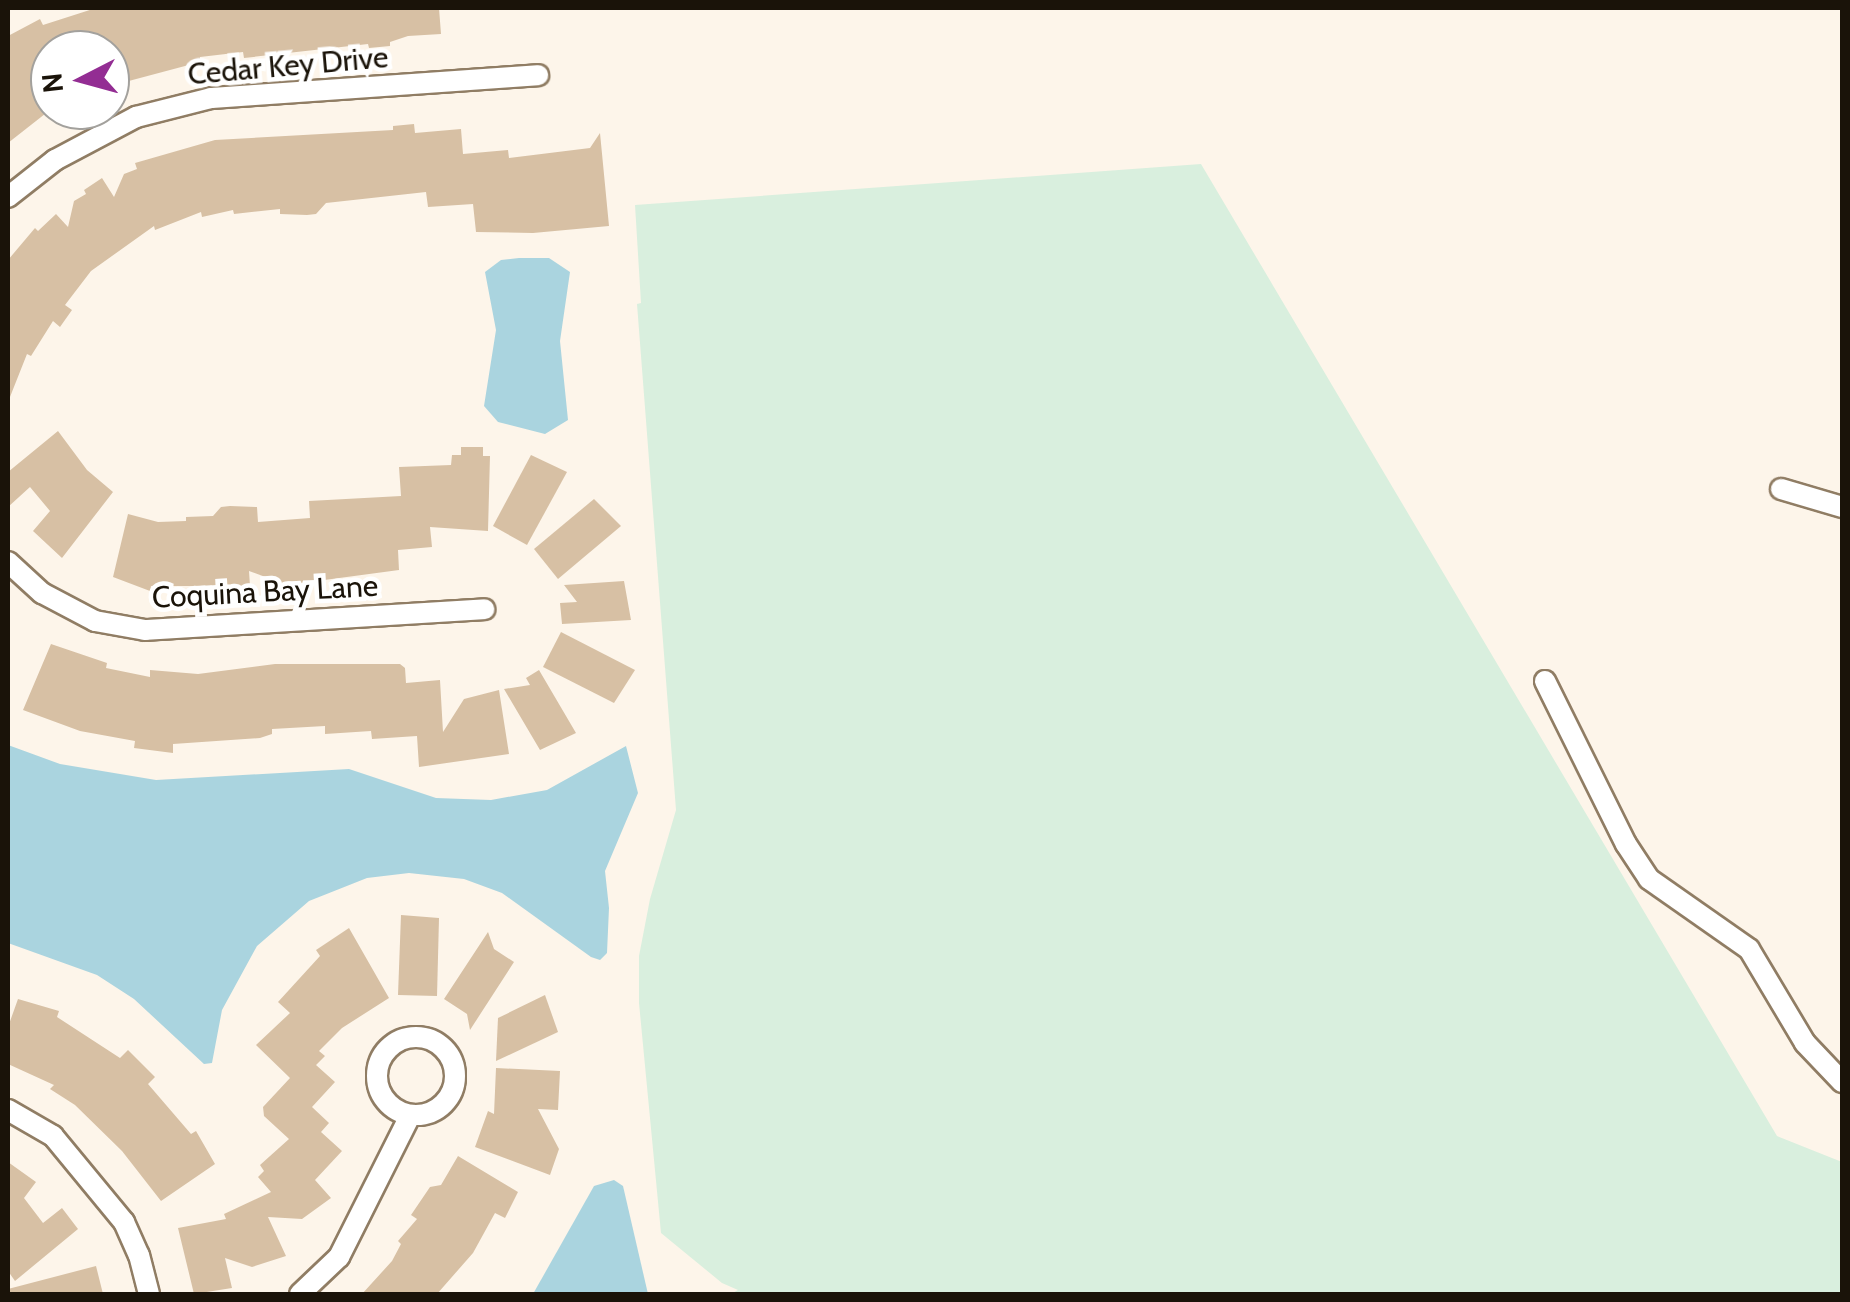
<!DOCTYPE html>
<html>
<head>
<meta charset="utf-8">
<style>
	body { margin:0 }
	#map { position:relative; width:1850px; height:1302px; overflow:hidden; background:#fdf5ea; font-family:Cabin,sans-serif }
	div>[style] { position:absolute }
	.green>* { inset:0; background:#d9efde }
	.water>* { inset:0; background:#aad4df }
	.building>* { inset:0; background:#d7c0a4 }
	.roads { filter:drop-shadow(2px 0 #907d64) drop-shadow(-2px 0 #907d64) drop-shadow(0 2px #907d64) drop-shadow(0 -2px #907d64) }
	.minor>* { height:20px; margin:-10px; padding:0 10px; transform-origin:10px; border-radius:10px; background:#fff }
	.minor>.ring { margin:-10px; padding:0; box-sizing:content-box; background:none; border:20px solid #fff; border-radius:50% }
	span { translate:-50% -50%; white-space:nowrap; text-align:center; line-height:1.15; -webkit-text-stroke:9px #fff; paint-order:stroke }
	.street-label { font-size:30px; color:#1a1309 }
	.frame { position:absolute; inset:0; border:10px solid #1a1309; pointer-events:none }
	.north { position:absolute; left:30px; top:30px; width:100px; height:100px; box-sizing:border-box; background:#fff; border:2px solid #a3a19d; border-radius:50%; rotate:264deg; font-size:28px; font-weight:700; line-height:40px; text-align:center; color:#1a1309 }
	.north::after { content:''; display:block; margin:auto; width:35px; height:45px; background:#932d93; clip-path:polygon(50% 0,100% 100%,50% 72%,0 100%) }
</style>
</head>
<body>
<div id="map">
	<div class="green">
		<i style="clip-path:polygon(1201px 164px,1777px 1136px,1842px 1162px,1842px 1294px,731px 1294px,738px 1290px,722px 1283px,661px 1233px,639px 1003px,639px 956px,650px 899px,676px 810px,637px 304px,641px 303px,635px 205px)"></i>
	</div>
	<div class="water">
		<i style="clip-path:polygon(519px 258px,549px 258px,570px 272px,560px 341px,568px 420px,545px 434px,498px 422px,484px 406px,496px 330px,485px 272px,501px 260px)"></i>
		<i style="clip-path:polygon(8px 745px,60px 764px,156px 780px,349px 769px,436px 798px,491px 800px,547px 790px,626px 746px,638px 793px,605px 871px,609px 908px,607px 953px,600px 960px,591px 957px,502px 893px,464px 879px,409px 873px,367px 878px,309px 901px,257px 946px,222px 1010px,212px 1063px,204px 1064px,134px 999px,97px 975px,8px 943px)"></i>
		<i style="clip-path:polygon(614px 1180px,623px 1186px,648px 1294px,533px 1294px,594px 1186px)"></i>
	</div>
	<div class="building">
		<i style="clip-path:polygon(96px 8px,439px 8px,441px 34px,408px 36px,390px 42px,390px 46px,369px 48px,368px 44px,244px 58px,243px 52px,200px 57px,200px 62px,110px 86px,110px 50px,50px 50px,50px 86px,38px 92px,50px 110px,8px 143px,8px 36px,40px 19px,43px 25px)"></i>
		<i style="clip-path:polygon(414px 124px,415px 133px,461px 129px,463px 154px,508px 150px,509px 158px,590px 148px,600px 133px,609px 226px,533px 233px,476px 232px,473px 204px,428px 207px,426px 192px,326px 203px,316px 214px,307px 215px,280px 214px,280px 209px,234px 214px,233px 210px,202px 217px,201px 212px,155px 230px,154px 226px,91px 271px,65px 305px,72px 310px,60px 327px,53px 321px,31px 356px,27px 354px,8px 402px,8px 260px,35px 228px,38px 231px,56px 214px,68px 227px,74px 201px,86px 194px,84px 190px,102px 178px,114px 197px,124px 174px,137px 169px,135px 163px,215px 140px,393px 130px,393px 126px)"></i>
		<i style="clip-path:polygon(58px 431px,87px 470px,113px 492px,62px 558px,33px 531px,50px 511px,30px 487px,8px 507px,8px 472px)"></i>
		<i style="clip-path:polygon(461px 447px,483px 447px,483px 456px,490px 456px,488px 531px,430px 527px,432px 547px,398px 550px,399px 570px,287px 585px,249px 571px,250px 586px,151px 586px,150px 591px,113px 577px,128px 514px,158px 522px,186px 521px,186px 517px,213px 516px,221px 507px,230px 506px,257px 507px,258px 522px,310px 518px,309px 501px,401px 496px,399px 467px,451px 465px,452px 455px,461px 455px)"></i>
		<i style="clip-path:polygon(531px 455px,567px 472px,527px 545px,493px 526px)"></i>
		<i style="clip-path:polygon(594px 499px,621px 526px,558px 579px,534px 549px)"></i>
		<i style="clip-path:polygon(624px 581px,631px 620px,562px 624px,560px 603px,577px 602px,564px 585px)"></i>
		<i style="clip-path:polygon(561px 632px,635px 670px,614px 703px,543px 667px)"></i>
		<i style="clip-path:polygon(51px 644px,107px 663px,106px 668px,150px 677px,150px 670px,198px 674px,275px 664px,400px 664px,405px 668px,406px 683px,440px 680px,443px 732px,464px 699px,499px 690px,509px 754px,419px 767px,417px 736px,372px 739px,371px 731px,325px 734px,325px 726px,272px 729px,272px 734px,260px 738px,173px 744px,173px 753px,134px 748px,135px 741px,80px 731px,23px 710px)"></i>
		<i style="clip-path:polygon(539px 670px,576px 733px,540px 750px,504px 689px,530px 685px,526px 678px)"></i>
		<i style="clip-path:polygon(401px 915px,439px 918px,437px 996px,398px 995px)"></i>
		<i style="clip-path:polygon(349px 928px,389px 998px,342px 1028px,319px 1051px,325px 1056px,316px 1065px,335px 1082px,312px 1107px,329px 1123px,321px 1132px,342px 1151px,315px 1180px,331px 1198px,302px 1219px,268px 1217px,286px 1256px,252px 1267px,225px 1258px,232px 1288px,194px 1294px,178px 1228px,226px 1219px,224px 1214px,271px 1192px,258px 1177px,264px 1171px,260px 1165px,289px 1139px,264px 1116px,263px 1107px,290px 1078px,256px 1045px,290px 1013px,278px 1002px,320px 956px,316px 950px)"></i>
		<i style="clip-path:polygon(488px 932px,494px 949px,514px 962px,470px 1030px,467px 1014px,444px 999px)"></i>
		<i style="clip-path:polygon(545px 995px,558px 1032px,496px 1061px,498px 1018px)"></i>
		<i style="clip-path:polygon(18px 999px,59px 1011px,57px 1017px,120px 1058px,128px 1050px,155px 1077px,148px 1084px,191px 1134px,196px 1131px,215px 1164px,161px 1201px,122px 1151px,75px 1105px,50px 1089px,54px 1085px,8px 1064px,8px 1027px)"></i>
		<i style="clip-path:polygon(496px 1068px,560px 1071px,558px 1110px,538px 1109px,559px 1149px,550px 1175px,475px 1147px,488px 1111px,494px 1114px)"></i>
		<i style="clip-path:polygon(458px 1156px,518px 1192px,505px 1218px,495px 1213px,473px 1253px,437px 1294px,362px 1294px,392px 1261px,401px 1244px,398px 1241px,417px 1219px,411px 1215px,430px 1187px,441px 1185px)"></i>
		<i style="clip-path:polygon(8px 1162px,36px 1182px,24px 1198px,43px 1223px,62px 1208px,78px 1229px,15px 1281px,8px 1271px)"></i>
		<i style="clip-path:polygon(96px 1266px,103px 1294px,8px 1294px,8px 1289px)"></i>
	</div>
	<div class="roads">
		<div class="minor">
			<i style="left:8px;top:197px;width:60px;rotate:-38.2deg"></i>
			<i style="left:55px;top:160px;width:92px;rotate:-28deg"></i>
			<i style="left:136px;top:117px;width:77px;rotate:-14.2deg"></i>
			<i style="left:211px;top:98px;width:328px;rotate:-4deg"></i>
			<i style="left:1781px;top:489px;width:64px;rotate:16.4deg"></i>
			<i style="left:8px;top:562px;width:46px;rotate:42.4deg"></i>
			<i style="left:42px;top:593px;width:60px;rotate:27.8deg"></i>
			<i style="left:95px;top:621px;width:51px;rotate:10.2deg"></i>
			<i style="left:145px;top:630px;width:340px;rotate:-3.5deg"></i>
			<i style="left:1545px;top:681px;width:182px;rotate:63.6deg"></i>
			<i style="left:1626px;top:844px;width:42px;rotate:56.7deg"></i>
			<i style="left:1649px;top:879px;width:122px;rotate:35deg"></i>
			<i style="left:1749px;top:949px;width:109px;rotate:59.2deg"></i>
			<i style="left:1805px;top:1043px;width:54px;rotate:46.5deg"></i>
			<i class="ring" style="left:377px;top:1037px;width:58px;height:58px"></i>
			<i style="left:8px;top:1110px;width:52px;rotate:30deg"></i>
			<i style="left:53px;top:1136px;width:112px;rotate:50.5deg"></i>
			<i style="left:124px;top:1222px;width:36px;rotate:66deg"></i>
			<i style="left:139px;top:1255px;width:40px;rotate:75.6deg"></i>
			<i style="left:300px;top:1294px;width:54px;rotate:-43.5deg"></i>
			<i style="left:339px;top:1257px;width:158px;rotate:-63.3deg"></i>
		</div>
	</div>
	<div class="street-label">
		<span style="left:288px;top:66px;rotate:-5deg">Cedar Key Drive</span>
		<span style="left:265px;top:592px;rotate:-3deg">Coquina Bay Lane</span>
	</div>
	<div class="frame"></div>
	<div class="north">N</div>
</div>
</body>
</html>
